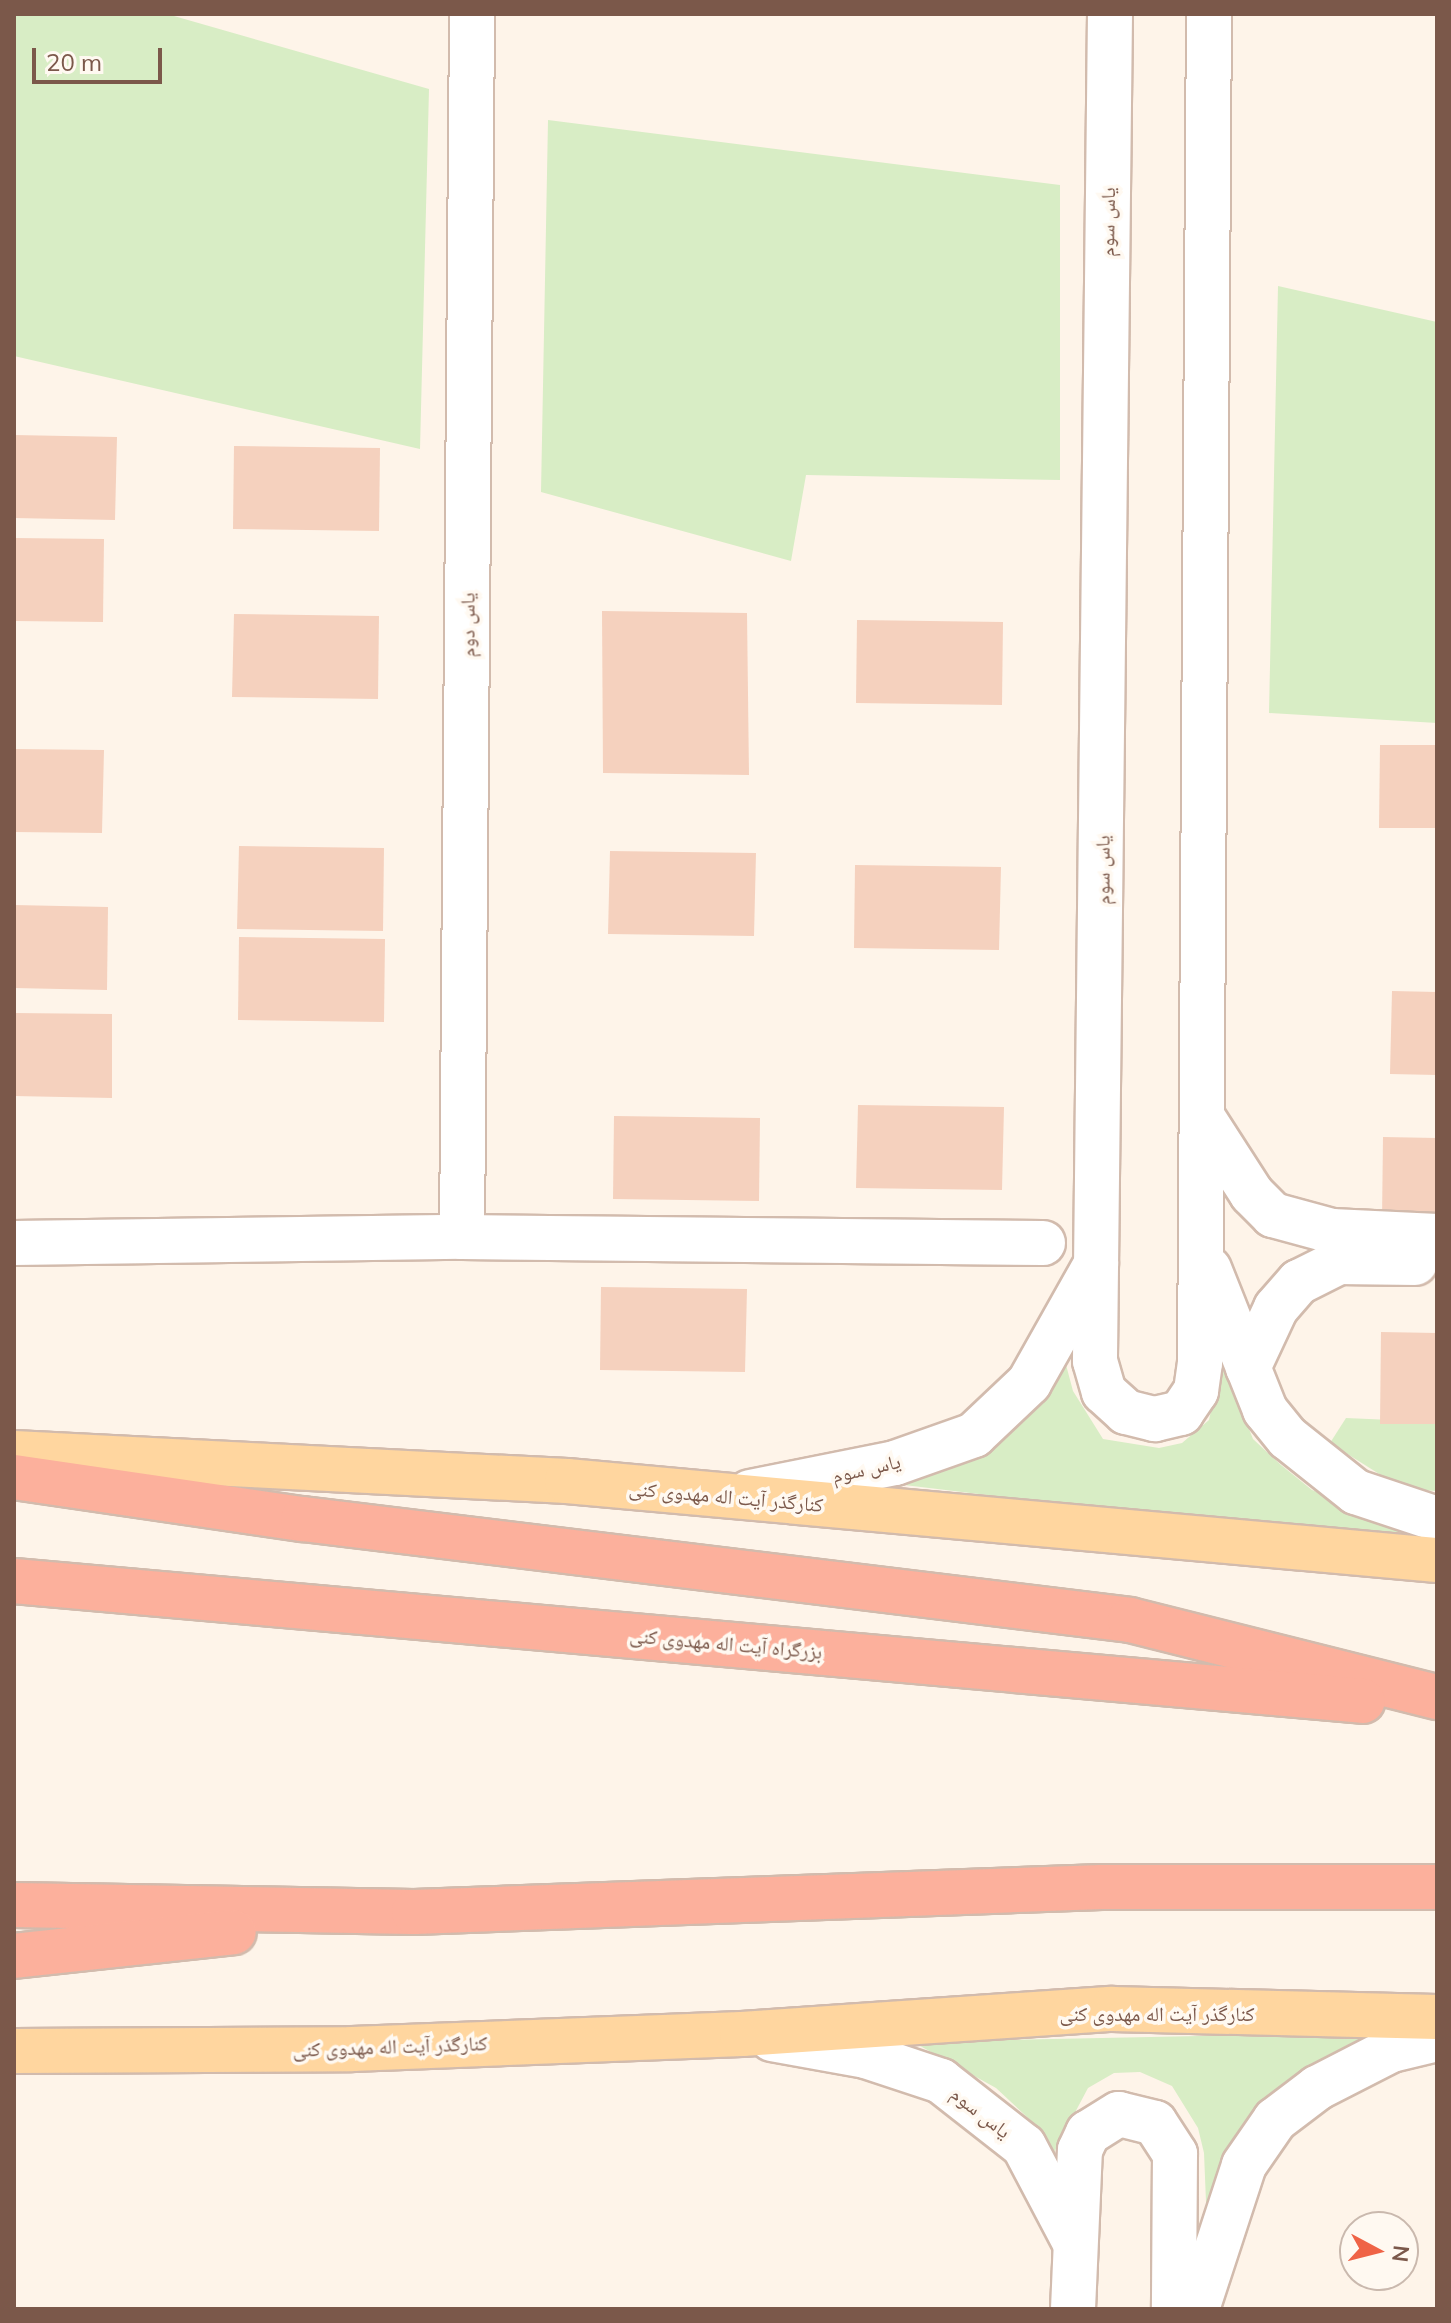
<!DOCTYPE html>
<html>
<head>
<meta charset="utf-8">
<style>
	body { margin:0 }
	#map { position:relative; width:1451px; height:2323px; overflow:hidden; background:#fef4e9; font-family:Mulish,"Noto Naskh Arabic",sans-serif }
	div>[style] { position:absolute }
	.green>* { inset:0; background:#d8edc5 }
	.building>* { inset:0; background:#f5d1be }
	.roads { filter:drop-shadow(2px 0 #d2bbad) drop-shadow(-2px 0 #d2bbad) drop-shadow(0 2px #d2bbad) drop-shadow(0 -2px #d2bbad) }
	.minor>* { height:44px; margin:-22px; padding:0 22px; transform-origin:22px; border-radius:22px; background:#fff }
	.major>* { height:44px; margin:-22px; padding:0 22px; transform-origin:22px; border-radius:22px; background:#ffd69f }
	.highway>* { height:44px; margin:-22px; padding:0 22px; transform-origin:22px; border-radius:22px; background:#fcb09c }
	span { translate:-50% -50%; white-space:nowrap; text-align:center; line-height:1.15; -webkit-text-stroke:7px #fff9f1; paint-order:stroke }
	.street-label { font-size:20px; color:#7b584a }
	.frame { position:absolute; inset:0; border:16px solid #7b584a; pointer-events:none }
	.north { position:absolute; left:1339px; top:2211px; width:80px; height:80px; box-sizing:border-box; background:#fff9f1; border:2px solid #cab9ae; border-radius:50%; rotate:97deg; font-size:22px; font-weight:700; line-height:32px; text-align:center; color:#7b584a }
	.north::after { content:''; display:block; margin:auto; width:28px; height:36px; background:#ef6346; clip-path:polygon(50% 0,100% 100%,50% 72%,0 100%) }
	.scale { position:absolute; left:32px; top:48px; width:130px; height:36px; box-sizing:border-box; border:4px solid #7b584a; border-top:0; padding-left:10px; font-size:24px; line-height:28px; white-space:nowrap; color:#7b584a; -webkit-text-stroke:6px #fff9f1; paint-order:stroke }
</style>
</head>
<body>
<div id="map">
	<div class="green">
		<i style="clip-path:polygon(14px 14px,167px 14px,429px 89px,420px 449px,14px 356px)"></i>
		<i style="clip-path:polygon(548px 120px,1060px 185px,1060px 480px,806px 475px,791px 561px,541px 492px)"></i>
		<i style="clip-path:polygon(1278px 286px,1437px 322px,1437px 723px,1269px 713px)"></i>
		<i style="clip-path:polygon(1065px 1361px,1073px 1391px,1103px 1439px,1159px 1448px,1182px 1443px,1209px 1420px,1222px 1361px,1253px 1439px,1281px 1465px,1312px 1490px,1430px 1536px,1137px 1513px,863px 1480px)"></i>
		<i style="clip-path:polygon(1346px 1418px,1437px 1422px,1437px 1491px,1403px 1489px,1330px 1443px)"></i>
		<i style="clip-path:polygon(1397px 2032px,1336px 2057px,1207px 2226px,1204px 2153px,1198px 2128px,1172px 2086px,1140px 2072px,1114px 2073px,1088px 2088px,1053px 2154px,1042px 2131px,996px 2088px,913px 2042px)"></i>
	</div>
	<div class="building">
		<i style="clip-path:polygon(14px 435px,117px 437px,115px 520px,14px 518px)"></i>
		<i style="clip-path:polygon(234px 446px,380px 448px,379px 531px,233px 529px)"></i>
		<i style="clip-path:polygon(14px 538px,104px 539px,103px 622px,14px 621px)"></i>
		<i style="clip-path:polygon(602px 611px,747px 613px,749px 775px,603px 773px)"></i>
		<i style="clip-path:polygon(234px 614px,379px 616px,378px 699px,232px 697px)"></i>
		<i style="clip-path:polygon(857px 620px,1003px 622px,1002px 705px,856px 703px)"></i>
		<i style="clip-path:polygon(1380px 745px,1437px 745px,1437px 828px,1379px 828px)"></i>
		<i style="clip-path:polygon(14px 749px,104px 750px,102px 833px,14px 832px)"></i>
		<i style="clip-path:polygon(239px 846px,384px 848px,383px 931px,237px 929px)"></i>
		<i style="clip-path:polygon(610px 851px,756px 853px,754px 936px,608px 934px)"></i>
		<i style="clip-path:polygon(855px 865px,1001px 867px,999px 950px,854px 948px)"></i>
		<i style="clip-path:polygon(14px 905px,108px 907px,107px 990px,14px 988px)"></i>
		<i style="clip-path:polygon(239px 937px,385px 939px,384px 1022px,238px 1020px)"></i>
		<i style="clip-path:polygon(1392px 991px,1437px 992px,1437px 1075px,1390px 1074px)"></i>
		<i style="clip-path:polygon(14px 1013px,112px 1014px,112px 1098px,14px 1096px)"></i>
		<i style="clip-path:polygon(858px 1105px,1004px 1107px,1002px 1190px,856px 1188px)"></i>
		<i style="clip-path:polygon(614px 1116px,760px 1118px,759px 1201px,613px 1199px)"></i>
		<i style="clip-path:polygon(1383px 1137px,1437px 1138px,1437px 1221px,1382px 1220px)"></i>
		<i style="clip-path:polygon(601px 1287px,747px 1289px,745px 1372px,600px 1370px)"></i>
		<i style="clip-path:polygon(1381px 1332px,1437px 1333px,1437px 1424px,1380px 1424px)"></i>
	</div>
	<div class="roads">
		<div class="minor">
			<i style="left:1110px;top:14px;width:1347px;rotate:90.64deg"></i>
			<i style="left:1095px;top:1361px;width:32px;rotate:74deg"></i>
			<i style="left:1104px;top:1392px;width:30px;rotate:42deg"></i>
			<i style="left:1126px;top:1412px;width:30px;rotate:14deg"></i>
			<i style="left:1155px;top:1419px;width:27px;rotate:-13deg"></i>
			<i style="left:1181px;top:1413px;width:27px;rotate:-56deg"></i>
			<i style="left:1196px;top:1391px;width:28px;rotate:-82deg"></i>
			<i style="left:1200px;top:1363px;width:1349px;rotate:-89.62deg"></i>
			<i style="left:1203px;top:1118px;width:90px;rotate:57.2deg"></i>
			<i style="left:1252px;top:1194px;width:30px;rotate:45deg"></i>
			<i style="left:1273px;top:1215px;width:61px;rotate:15.2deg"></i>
			<i style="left:1332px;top:1231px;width:105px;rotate:2.7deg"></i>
			<i style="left:462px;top:1237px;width:1223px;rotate:-89.53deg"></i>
			<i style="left:14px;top:1243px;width:448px;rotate:-0.8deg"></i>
			<i style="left:462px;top:1237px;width:581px;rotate:0.59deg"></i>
			<i style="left:1209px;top:1269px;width:152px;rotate:68.3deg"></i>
			<i style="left:1265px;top:1410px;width:36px;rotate:51deg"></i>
			<i style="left:1288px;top:1438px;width:87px;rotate:38.5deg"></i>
			<i style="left:1356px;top:1492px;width:85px;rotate:18.4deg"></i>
			<i style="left:1248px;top:1368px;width:66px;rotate:-65deg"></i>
			<i style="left:1276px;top:1308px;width:35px;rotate:-49deg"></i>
			<i style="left:1299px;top:1282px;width:45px;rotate:-26.6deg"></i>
			<i style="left:1339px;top:1262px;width:76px;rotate:0.8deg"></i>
			<i style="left:750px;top:1492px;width:148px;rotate:-11.3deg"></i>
			<i style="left:895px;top:1463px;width:84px;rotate:-19.5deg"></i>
			<i style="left:974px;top:1435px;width:76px;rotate:-43.4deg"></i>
			<i style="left:1029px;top:1383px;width:137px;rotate:-60.6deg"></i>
			<i style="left:772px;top:2039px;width:96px;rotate:10.3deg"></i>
			<i style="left:866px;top:2056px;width:79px;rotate:18.4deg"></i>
			<i style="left:941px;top:2081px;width:105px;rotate:38.1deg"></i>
			<i style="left:1024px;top:2146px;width:105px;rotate:62.2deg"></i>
			<i style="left:1073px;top:2309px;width:159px;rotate:-87.5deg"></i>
			<i style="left:1080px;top:2150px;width:19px;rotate:-65deg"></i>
			<i style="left:1088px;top:2133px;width:36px;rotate:-32deg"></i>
			<i style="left:1119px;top:2114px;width:37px;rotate:14deg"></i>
			<i style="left:1155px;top:2123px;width:37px;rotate:57deg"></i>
			<i style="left:1175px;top:2154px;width:155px;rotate:90.4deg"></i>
			<i style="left:1197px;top:2309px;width:151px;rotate:-71.9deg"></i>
			<i style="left:1244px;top:2165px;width:55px;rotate:-55.4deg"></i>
			<i style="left:1275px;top:2120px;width:53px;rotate:-37.3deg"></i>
			<i style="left:1317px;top:2088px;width:83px;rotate:-27.2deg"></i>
			<i style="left:1391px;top:2050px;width:47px;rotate:-13.4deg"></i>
		</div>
		<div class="major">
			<i style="left:14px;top:1453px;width:554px;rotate:2.9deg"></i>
			<i style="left:567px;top:1481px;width:874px;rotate:5.19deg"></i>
			<i style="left:14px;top:2051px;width:338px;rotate:-0.3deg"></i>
			<i style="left:352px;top:2049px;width:390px;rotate:-2.2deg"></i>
			<i style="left:742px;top:2034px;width:371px;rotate:-3.9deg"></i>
			<i style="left:1112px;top:2009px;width:325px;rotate:1.4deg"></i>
		</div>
		<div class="highway">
			<i style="left:14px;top:1477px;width:292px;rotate:8.3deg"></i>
			<i style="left:303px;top:1519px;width:833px;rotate:6.96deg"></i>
			<i style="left:1130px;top:1620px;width:317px;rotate:14.1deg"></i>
			<i style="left:14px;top:1581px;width:1354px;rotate:5.08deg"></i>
			<i style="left:14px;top:1905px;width:400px;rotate:1deg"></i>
			<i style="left:414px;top:1912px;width:688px;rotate:-2.08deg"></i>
			<i style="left:1102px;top:1887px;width:335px"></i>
			<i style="left:14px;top:1956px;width:221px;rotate:-6.2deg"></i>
		</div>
	</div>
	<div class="street-label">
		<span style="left:1107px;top:222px;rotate:-89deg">یاس سوم</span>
		<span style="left:467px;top:625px;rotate:-90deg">یاس دوم</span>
		<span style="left:1102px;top:870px;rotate:-90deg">یاس سوم</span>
		<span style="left:866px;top:1468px;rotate:-13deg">یاس سوم</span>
		<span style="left:726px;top:1496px;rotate:5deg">کنارگذر آیت اله مهدوی کنی</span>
		<span style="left:726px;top:1643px;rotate:5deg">بزرگراه آیت اله مهدوی کنی</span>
		<span style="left:1157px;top:2013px">کنارگذر آیت اله مهدوی کنی</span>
		<span style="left:390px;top:2046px;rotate:-2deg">کنارگذر آیت اله مهدوی کنی</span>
		<span style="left:981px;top:2112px;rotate:38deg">یاس سوم</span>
	</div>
	<div class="frame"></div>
	<div class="north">N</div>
	<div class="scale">20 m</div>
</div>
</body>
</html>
